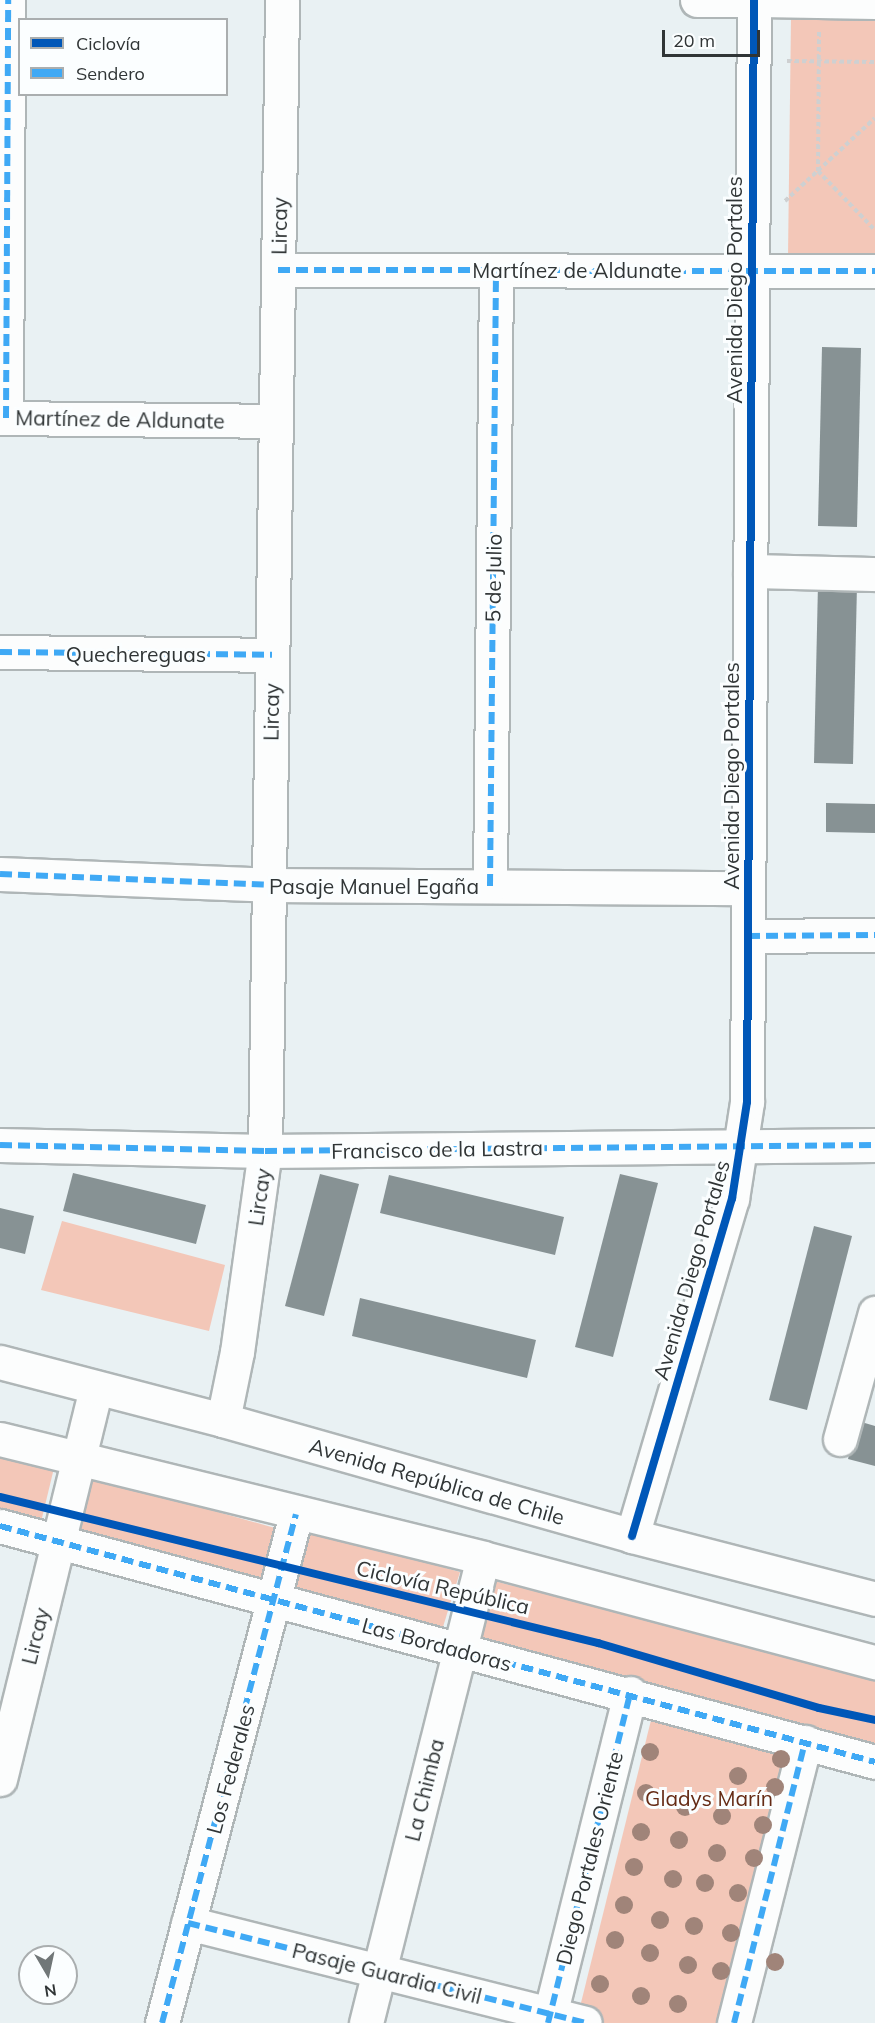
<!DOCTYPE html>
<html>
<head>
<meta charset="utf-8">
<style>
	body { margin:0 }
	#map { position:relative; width:875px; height:2023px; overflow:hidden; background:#e9f1f3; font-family:Mulish,sans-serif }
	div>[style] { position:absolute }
	.green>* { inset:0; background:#f3c7b8 }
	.building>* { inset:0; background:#879294 }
	.path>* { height:4px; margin-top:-2px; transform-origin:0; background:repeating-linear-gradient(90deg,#ced0d1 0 4.5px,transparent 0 7.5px) }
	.roads { filter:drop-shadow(2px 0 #afb6b7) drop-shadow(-2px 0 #afb6b7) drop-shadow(0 2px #afb6b7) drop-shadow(0 -2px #afb6b7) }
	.minor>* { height:33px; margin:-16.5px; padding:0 16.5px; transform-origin:16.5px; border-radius:16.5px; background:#fcfdfd }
	.major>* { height:33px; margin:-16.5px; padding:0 16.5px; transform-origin:16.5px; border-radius:16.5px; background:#fcfdfd }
	.quiet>* { height:6px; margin-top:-3px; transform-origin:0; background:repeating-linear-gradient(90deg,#3fa9f5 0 12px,transparent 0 18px) }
	.cycleway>* { height:8px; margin:-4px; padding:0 4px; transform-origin:4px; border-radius:4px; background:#0057b8 }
	.trees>* { width:18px; height:18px; margin:-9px; border-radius:50%; background:#a08479 }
	span { translate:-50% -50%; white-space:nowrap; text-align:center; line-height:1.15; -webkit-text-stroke:6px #fbfeff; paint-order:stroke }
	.street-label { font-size:21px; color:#303536 }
	.park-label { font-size:21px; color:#652b15 }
	.legend { position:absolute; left:18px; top:18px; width:210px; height:78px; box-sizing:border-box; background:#fbfeff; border:2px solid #aaaeaf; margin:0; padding:8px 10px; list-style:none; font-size:18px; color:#303536 }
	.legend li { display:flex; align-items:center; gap:12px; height:30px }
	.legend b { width:30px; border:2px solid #aaaeaf }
	.north { position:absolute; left:18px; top:1945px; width:60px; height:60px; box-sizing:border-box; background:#fbfeff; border:2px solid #aaaeaf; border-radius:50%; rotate:171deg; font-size:16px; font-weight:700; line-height:24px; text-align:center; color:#303536 }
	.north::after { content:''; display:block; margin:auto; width:21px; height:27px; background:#717778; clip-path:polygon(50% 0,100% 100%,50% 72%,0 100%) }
	.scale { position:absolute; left:662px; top:30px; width:98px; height:27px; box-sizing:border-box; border:3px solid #303536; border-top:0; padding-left:8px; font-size:18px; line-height:21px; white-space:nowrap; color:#303536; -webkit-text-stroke:4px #fbfeff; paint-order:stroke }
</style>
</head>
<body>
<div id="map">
	<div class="green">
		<i style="clip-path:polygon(791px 18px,875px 20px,875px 257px,788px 256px)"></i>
		<i style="clip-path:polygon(62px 1221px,225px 1265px,209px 1331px,41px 1290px)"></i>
		<i style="clip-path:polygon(0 1455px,54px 1468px,41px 1522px,0 1512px)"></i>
		<i style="clip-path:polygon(94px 1477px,275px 1528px,259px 1583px,76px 1533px)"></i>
		<i style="clip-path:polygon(312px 1530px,460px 1572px,442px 1630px,293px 1591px)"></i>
		<i style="clip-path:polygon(490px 1580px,875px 1676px,875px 1745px,479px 1637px)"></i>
		<i style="clip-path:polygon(657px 1696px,801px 1740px,730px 2023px,576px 2023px)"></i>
	</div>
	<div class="building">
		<i style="clip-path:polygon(822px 347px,861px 348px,857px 527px,818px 526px)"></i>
		<i style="clip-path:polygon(818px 584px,857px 585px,853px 764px,814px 763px)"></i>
		<i style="clip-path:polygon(826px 803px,875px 804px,875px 833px,826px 832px)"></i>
		<i style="clip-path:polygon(73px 1173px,206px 1205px,196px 1244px,63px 1211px)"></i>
		<i style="clip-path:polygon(320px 1174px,359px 1184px,324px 1316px,285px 1306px)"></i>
		<i style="clip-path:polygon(620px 1174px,658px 1183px,613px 1357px,575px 1347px)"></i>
		<i style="clip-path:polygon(389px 1175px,564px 1217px,555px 1255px,380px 1213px)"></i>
		<i style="clip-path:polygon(0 1208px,34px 1216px,25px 1254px,0 1248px)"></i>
		<i style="clip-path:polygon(814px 1226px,852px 1236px,807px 1410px,769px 1400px)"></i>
		<i style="clip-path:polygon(360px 1298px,536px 1340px,527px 1378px,352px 1336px)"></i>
		<i style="clip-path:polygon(858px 1421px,875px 1426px,875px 1466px,848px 1459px)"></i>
	</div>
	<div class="path">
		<i style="left:819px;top:32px;width:139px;rotate:90.4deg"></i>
		<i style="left:818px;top:171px;width:82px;rotate:46deg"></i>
		<i style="left:787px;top:61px;width:88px;rotate:0.7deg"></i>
		<i style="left:785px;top:201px;width:122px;rotate:-42.7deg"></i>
	</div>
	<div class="roads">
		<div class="minor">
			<i style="left:697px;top:0;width:52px"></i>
			<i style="left:760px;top:0;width:115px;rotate:1deg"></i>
			<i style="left:278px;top:270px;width:597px;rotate:0.1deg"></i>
			<i style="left:0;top:418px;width:276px;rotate:0.6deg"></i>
			<i style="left:6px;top:418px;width:418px;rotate:-89.7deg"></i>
			<i style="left:750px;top:571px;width:125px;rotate:1.4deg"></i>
			<i style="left:0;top:652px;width:272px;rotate:0.6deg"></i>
			<i style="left:0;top:874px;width:269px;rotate:2.3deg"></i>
			<i style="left:269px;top:885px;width:479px;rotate:0.4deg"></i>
			<i style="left:490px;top:886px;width:616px;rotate:-89.44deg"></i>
			<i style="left:748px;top:936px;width:127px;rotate:-0.5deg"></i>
			<i style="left:0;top:1145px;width:265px;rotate:1.3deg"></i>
			<i style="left:265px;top:1151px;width:610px;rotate:-0.56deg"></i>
			<i style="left:223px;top:1420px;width:69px;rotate:-78.4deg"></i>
			<i style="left:237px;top:1352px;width:203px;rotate:-82.1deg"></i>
			<i style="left:265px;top:1151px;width:1151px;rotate:-89.15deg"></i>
			<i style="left:840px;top:1439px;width:131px;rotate:-74.5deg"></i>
			<i style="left:0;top:1526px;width:906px;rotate:15.09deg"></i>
			<i style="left:632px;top:1536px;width:352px;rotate:-73.5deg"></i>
			<i style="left:732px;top:1199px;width:98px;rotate:-81.2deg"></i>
			<i style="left:747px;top:1102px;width:1102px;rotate:-89.64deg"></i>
			<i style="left:0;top:1779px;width:403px;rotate:-76.2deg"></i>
			<i style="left:188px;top:1923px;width:409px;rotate:14.1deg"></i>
			<i style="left:162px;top:2023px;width:526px;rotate:-75.25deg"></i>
			<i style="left:366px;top:2023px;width:479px;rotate:-75.9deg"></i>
			<i style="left:548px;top:2023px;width:340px;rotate:-76deg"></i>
			<i style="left:734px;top:2023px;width:290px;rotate:-75.8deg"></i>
		</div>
		<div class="major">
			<i style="left:0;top:1362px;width:230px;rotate:14.6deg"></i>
			<i style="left:223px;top:1420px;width:425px;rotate:15.8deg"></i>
			<i style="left:632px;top:1536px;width:251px;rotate:14.5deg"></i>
			<i style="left:0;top:1439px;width:497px;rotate:13.8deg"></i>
			<i style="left:483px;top:1558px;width:406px;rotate:14.9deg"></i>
		</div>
	</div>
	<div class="quiet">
		<i style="left:278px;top:270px;width:597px;rotate:0.1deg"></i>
		<i style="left:6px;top:418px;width:418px;rotate:-89.7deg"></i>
		<i style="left:0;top:652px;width:272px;rotate:0.6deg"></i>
		<i style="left:0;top:874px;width:269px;rotate:2.3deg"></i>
		<i style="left:490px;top:886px;width:616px;rotate:-89.44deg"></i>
		<i style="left:748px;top:936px;width:127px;rotate:-0.5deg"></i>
		<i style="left:0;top:1145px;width:265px;rotate:1.3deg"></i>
		<i style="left:265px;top:1151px;width:610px;rotate:-0.56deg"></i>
		<i style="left:0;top:1526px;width:906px;rotate:15.09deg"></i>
		<i style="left:188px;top:1923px;width:409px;rotate:14.1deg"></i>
		<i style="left:162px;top:2023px;width:526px;rotate:-75.25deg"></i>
		<i style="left:548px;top:2023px;width:340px;rotate:-76deg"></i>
		<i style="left:734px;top:2023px;width:290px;rotate:-75.8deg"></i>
	</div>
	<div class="cycleway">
		<i style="left:0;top:1497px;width:616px;rotate:13.72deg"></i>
		<i style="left:598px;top:1643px;width:230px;rotate:16.4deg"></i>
		<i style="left:819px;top:1708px;width:57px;rotate:12.1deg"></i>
		<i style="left:632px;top:1536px;width:352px;rotate:-73.5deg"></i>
		<i style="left:732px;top:1199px;width:98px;rotate:-81.2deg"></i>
		<i style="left:747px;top:1102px;width:1102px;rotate:-89.64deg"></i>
	</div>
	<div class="trees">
		<i style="left:650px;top:1752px"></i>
		<i style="left:781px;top:1759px"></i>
		<i style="left:738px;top:1776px"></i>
		<i style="left:775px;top:1787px"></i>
		<i style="left:646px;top:1793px"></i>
		<i style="left:685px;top:1807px"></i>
		<i style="left:722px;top:1816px"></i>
		<i style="left:763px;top:1825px"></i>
		<i style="left:641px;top:1832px"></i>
		<i style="left:679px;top:1840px"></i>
		<i style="left:717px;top:1853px"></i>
		<i style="left:754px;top:1858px"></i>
		<i style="left:634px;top:1867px"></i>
		<i style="left:673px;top:1879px"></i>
		<i style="left:705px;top:1883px"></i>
		<i style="left:738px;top:1893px"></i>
		<i style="left:624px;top:1905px"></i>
		<i style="left:660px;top:1920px"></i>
		<i style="left:694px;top:1926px"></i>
		<i style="left:731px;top:1933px"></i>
		<i style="left:615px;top:1940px"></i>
		<i style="left:650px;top:1953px"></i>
		<i style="left:775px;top:1962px"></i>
		<i style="left:688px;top:1965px"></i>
		<i style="left:721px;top:1971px"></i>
		<i style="left:600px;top:1984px"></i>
		<i style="left:641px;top:1996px"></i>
		<i style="left:678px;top:2004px"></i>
	</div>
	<div class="street-label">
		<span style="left:279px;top:226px;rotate:-89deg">Lircay</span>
		<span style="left:577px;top:270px">Martínez de Aldunate</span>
		<span style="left:734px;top:290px;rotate:-90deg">Avenida Diego Portales</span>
		<span style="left:120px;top:419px;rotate:1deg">Martínez de Aldunate</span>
		<span style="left:493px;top:578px;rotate:-89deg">5 de Julio</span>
		<span style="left:136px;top:654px">Quechereguas</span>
		<span style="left:271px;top:712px;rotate:-89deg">Lircay</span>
		<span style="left:731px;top:776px;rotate:-90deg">Avenida Diego Portales</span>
		<span style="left:374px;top:886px">Pasaje Manuel Egaña</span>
		<span style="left:437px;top:1149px;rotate:-1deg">Francisco de la Lastra</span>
		<span style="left:259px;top:1197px;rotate:-82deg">Lircay</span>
		<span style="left:691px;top:1270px;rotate:-74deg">Avenida Diego Portales</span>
		<span style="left:437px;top:1481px;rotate:16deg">Avenida República de Chile</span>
		<span style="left:443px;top:1587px;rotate:13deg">Ciclovía República</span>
		<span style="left:35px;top:1636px;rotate:-76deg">Lircay</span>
		<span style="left:437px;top:1644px;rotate:15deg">Las Bordadoras</span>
		<span style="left:230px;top:1769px;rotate:-75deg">Los Federales</span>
		<span style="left:424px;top:1790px;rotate:-76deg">La Chimba</span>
		<span style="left:589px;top:1858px;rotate:-76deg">Diego Portales Oriente</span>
		<span style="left:387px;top:1973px;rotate:14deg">Pasaje Guardia Civil</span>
	</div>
	<div class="park-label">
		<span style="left:709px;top:1798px">Gladys Marín</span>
	</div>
	<ul class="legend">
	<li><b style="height:8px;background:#0057b8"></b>Ciclovía</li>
	<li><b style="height:8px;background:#3fa9f5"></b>Sendero</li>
	</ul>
	<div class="north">N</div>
	<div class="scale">20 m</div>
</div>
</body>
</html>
